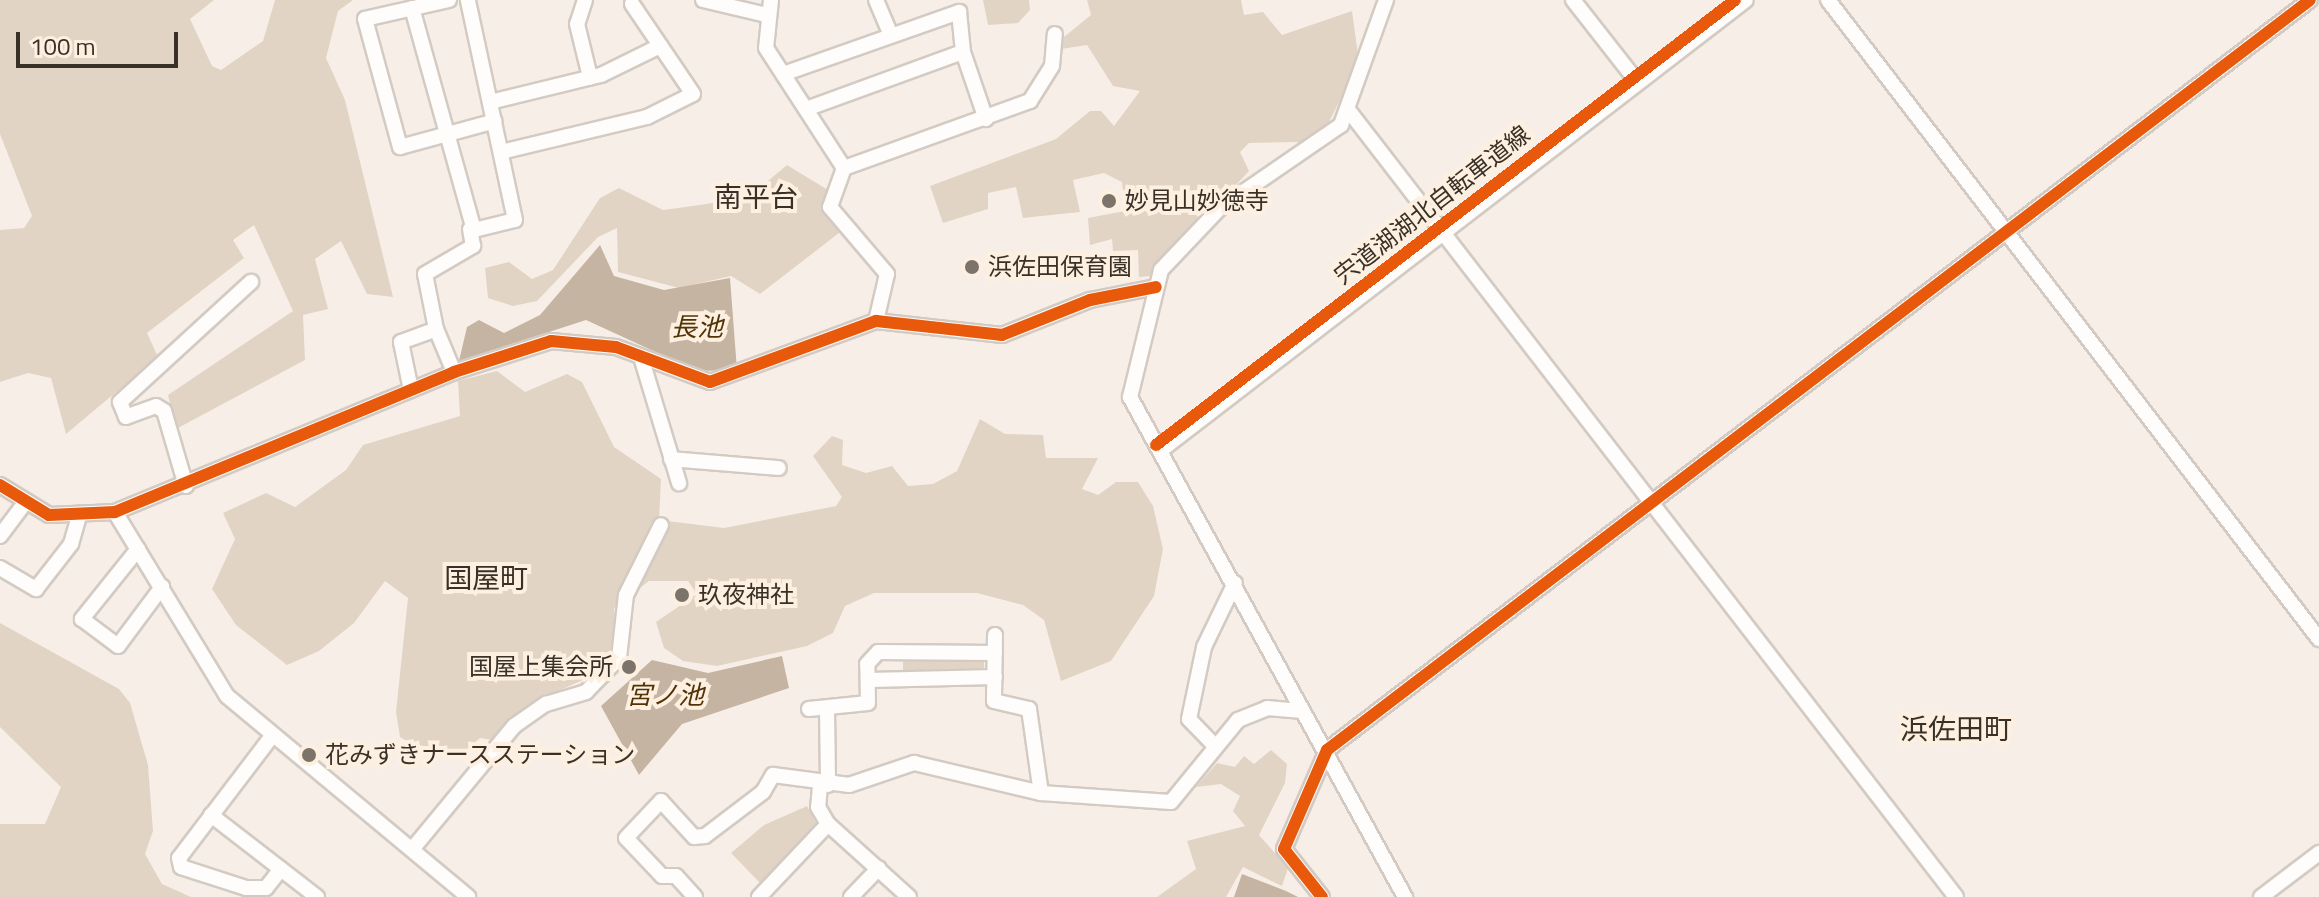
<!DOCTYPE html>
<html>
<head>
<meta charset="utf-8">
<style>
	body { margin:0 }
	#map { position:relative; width:2319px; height:897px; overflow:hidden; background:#f7efe7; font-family:"Titillium Web","Noto Sans JP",sans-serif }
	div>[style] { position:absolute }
	.green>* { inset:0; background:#e2d4c4 }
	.water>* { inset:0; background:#c5b4a1 }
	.roads { filter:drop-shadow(2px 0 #d3cbc3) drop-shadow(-2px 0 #d3cbc3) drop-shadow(0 2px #d3cbc3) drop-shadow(0 -2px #d3cbc3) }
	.minor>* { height:14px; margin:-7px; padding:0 7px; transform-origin:7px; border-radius:7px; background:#fefdfb }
	.cycleway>* { height:12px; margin:-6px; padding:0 6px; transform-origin:6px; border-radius:6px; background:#e8590c }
	.dots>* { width:22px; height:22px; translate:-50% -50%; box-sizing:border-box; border:4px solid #fdf0e1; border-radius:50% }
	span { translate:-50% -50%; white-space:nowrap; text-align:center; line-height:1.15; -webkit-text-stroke:8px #fdf0e1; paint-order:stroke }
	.poi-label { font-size:24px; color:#393027 }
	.left { translate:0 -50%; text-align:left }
	.right { translate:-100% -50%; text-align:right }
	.street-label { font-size:24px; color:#393027 }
	.water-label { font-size:26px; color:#523307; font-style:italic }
	.quarter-label { font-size:28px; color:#393027 }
	.scale { position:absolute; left:16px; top:32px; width:162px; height:36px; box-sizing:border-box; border:4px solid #393027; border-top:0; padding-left:10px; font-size:24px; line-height:28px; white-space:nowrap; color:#393027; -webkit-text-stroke:6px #fdf0e1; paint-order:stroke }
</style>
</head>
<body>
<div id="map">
	<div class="green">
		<i style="clip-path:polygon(0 0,214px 0,190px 19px,212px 66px,221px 70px,263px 41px,275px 0,353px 0,338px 11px,326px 58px,345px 100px,393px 297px,367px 294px,341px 241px,315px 259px,328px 309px,303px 315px,305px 360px,176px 429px,168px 395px,293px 311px,254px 225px,233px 240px,244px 258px,147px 333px,158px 357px,66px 434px,51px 378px,28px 373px,0 382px,0 230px,24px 228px,32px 216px,0 134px)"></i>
		<i style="clip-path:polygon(983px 0,1029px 0,1030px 10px,1018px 23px,988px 25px)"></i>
		<i style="clip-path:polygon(1087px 0,1241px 0,1244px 15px,1263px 12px,1282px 35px,1352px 11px,1359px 62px,1327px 126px,1301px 142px,1249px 143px,1240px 152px,1249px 171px,1151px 276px,1139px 277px,1138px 250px,1113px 251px,1112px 239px,1090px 245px,1088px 218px,1125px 211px,1122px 182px,1104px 173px,1073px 180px,1080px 212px,1023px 218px,1016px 187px,988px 193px,988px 209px,943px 223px,930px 186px,1056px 139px,1090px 111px,1101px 111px,1114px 126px,1140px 91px,1113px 86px,1087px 45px,1061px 49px,1064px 37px,1091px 15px)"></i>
		<i style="clip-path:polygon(787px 165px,828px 190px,821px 206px,839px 233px,760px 294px,731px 276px,679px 288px,618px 272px,617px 228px,598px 237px,537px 301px,513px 306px,488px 298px,485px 268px,509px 262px,532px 279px,553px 270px,600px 198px,619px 188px,663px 210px,700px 205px,749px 197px)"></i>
		<i style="clip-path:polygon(497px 371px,525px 392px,567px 374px,582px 382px,614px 447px,661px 479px,659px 520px,724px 528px,836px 506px,842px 497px,813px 456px,832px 436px,843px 440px,842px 465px,866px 473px,892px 466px,908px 486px,933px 484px,957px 471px,980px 419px,1005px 434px,1043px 435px,1046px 458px,1098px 458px,1082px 489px,1098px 495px,1116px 482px,1138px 482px,1153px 506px,1163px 549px,1154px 596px,1111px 661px,1061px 681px,1044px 620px,1023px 605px,977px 593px,874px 593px,845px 606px,833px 633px,807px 646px,717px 666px,683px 661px,664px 648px,656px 622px,697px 594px,688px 581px,649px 581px,614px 608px,618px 643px,585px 679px,531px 703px,492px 740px,480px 738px,457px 758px,435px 745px,419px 749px,400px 737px,396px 712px,408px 598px,385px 581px,354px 623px,319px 651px,287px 665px,236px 625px,212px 589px,235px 539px,223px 513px,266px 493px,295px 507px,346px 470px,363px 445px,460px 416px,458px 381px)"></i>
		<i style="clip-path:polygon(0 623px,119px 689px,130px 703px,148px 765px,153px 831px,145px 854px,162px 884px,191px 897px,0 897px,0 824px,45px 824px,61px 787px,0 727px)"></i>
		<i style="clip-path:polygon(984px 657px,984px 672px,903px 676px,903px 658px)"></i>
		<i style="clip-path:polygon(1271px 750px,1287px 764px,1285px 783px,1259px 835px,1288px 868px,1282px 886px,1243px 867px,1226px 897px,1157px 897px,1196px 869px,1187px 841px,1245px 826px,1233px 811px,1240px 796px,1221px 784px,1196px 787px,1217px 763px,1235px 767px,1244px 756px,1254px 764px)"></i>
		<i style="clip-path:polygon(807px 806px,818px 827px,763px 886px,731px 853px,764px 825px)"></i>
	</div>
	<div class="water">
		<i style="clip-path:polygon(600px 245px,614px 276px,664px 290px,730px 278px,737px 370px,697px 371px,586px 320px,459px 361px,467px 327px,479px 320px,504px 333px,540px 315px)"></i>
		<i style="clip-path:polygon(782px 656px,789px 688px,682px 724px,639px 775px,601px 706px,652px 660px,708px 673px)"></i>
		<i style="clip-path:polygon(1242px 874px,1286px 891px,1298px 897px,1234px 897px)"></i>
	</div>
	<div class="roads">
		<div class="minor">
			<i style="left:449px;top:0;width:86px;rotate:167.3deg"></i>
			<i style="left:365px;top:19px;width:133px;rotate:74.7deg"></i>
			<i style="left:400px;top:147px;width:98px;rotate:-15.3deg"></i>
			<i style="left:585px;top:0;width:25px;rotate:108deg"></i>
			<i style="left:577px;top:24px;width:55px;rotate:76.2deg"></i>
			<i style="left:703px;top:0;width:66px;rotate:13.2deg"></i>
			<i style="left:771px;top:0;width:48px;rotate:95.9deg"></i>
			<i style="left:766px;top:48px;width:143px;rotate:57deg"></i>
			<i style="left:876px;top:0;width:38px;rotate:67deg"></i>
			<i style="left:1386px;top:0;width:133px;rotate:109.8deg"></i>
			<i style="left:1341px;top:125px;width:148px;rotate:145.5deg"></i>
			<i style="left:1219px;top:209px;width:84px;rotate:133.6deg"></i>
			<i style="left:1161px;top:270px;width:131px;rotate:103.7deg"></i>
			<i style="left:1130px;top:397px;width:571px;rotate:61.19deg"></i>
			<i style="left:1573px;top:0;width:105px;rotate:51.9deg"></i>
			<i style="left:1828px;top:0;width:806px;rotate:52.46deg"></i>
			<i style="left:412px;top:8px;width:230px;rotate:74.4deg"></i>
			<i style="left:474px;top:230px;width:42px;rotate:-13.7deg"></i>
			<i style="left:515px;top:220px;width:225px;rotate:-102.1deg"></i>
			<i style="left:783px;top:74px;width:187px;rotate:-19.4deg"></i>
			<i style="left:959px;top:12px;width:40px;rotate:84.3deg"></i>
			<i style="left:490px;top:102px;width:114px;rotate:-13.7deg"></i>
			<i style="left:601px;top:75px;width:66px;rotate:-26.2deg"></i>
			<i style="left:806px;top:109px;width:167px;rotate:-20deg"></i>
			<i style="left:963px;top:52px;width:71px;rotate:71.1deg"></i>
			<i style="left:1349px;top:111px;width:993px;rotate:52.32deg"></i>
			<i style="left:501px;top:152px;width:150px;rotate:-13.5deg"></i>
			<i style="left:647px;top:117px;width:51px;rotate:-26.6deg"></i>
			<i style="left:693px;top:94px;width:109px;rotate:-124.1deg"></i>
			<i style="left:876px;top:321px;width:48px;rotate:-76.8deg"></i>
			<i style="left:887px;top:274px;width:88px;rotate:-130.4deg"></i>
			<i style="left:830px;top:207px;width:41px;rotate:-70.3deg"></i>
			<i style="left:844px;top:168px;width:198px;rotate:-19.8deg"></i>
			<i style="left:1030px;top:101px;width:41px;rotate:-57.8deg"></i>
			<i style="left:1052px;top:66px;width:32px;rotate:-85deg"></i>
			<i style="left:436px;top:329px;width:56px;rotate:-101.3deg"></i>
			<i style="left:425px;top:274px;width:56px;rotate:-30.3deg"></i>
			<i style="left:473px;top:246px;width:17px;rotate:-100deg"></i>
			<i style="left:641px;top:357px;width:132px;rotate:73.2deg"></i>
			<i style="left:411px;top:390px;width:49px;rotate:-101.8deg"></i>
			<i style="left:401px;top:342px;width:37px;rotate:-20deg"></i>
			<i style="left:436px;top:329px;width:47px;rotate:67.3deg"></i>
			<i style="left:1160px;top:451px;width:739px;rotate:-37.58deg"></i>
			<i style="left:671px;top:459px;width:108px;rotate:4.8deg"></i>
			<i style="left:0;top:485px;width:57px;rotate:31.5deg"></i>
			<i style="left:49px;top:515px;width:66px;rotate:-2.6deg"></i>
			<i style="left:115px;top:512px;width:367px;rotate:-22.4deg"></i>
			<i style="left:454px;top:372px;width:102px;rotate:-17.7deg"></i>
			<i style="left:551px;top:341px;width:65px;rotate:5.3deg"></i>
			<i style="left:616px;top:347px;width:100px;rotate:20.4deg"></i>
			<i style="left:710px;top:382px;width:177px;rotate:-20.2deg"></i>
			<i style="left:876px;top:321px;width:127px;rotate:6.3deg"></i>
			<i style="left:1002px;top:335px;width:95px;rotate:-21.7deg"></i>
			<i style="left:1090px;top:300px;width:67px;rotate:-11.1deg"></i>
			<i style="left:186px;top:486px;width:78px;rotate:-106.3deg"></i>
			<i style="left:164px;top:411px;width:9px;rotate:-148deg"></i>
			<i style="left:156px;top:406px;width:32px;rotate:160deg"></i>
			<i style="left:126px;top:417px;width:16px;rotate:-112deg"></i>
			<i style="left:120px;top:402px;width:178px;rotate:-42.5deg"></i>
			<i style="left:115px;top:512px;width:215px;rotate:58.7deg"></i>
			<i style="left:227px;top:696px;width:314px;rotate:39.8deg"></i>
			<i style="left:0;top:536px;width:40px;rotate:-53deg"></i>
			<i style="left:138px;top:549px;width:90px;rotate:128.7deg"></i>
			<i style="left:82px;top:619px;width:45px;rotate:36.9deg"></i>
			<i style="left:118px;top:646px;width:74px;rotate:-53.3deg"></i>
			<i style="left:0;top:568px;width:42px;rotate:30.3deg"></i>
			<i style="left:36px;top:589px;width:57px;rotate:-52.1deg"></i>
			<i style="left:71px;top:544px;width:29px;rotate:-74deg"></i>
			<i style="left:995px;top:635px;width:66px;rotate:90.9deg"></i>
			<i style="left:994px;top:701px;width:36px;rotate:13deg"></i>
			<i style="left:1029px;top:709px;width:85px;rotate:81.9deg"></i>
			<i style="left:869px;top:680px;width:126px;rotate:-1.4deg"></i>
			<i style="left:809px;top:709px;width:59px;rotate:-5.8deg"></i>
			<i style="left:868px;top:703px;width:39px;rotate:-91deg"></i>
			<i style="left:867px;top:664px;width:16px;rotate:-47deg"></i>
			<i style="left:878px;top:652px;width:117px;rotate:0.5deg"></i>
			<i style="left:827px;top:709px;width:76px;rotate:89.2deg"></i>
			<i style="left:272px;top:736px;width:153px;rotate:127.3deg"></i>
			<i style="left:179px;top:858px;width:9px;rotate:77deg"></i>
			<i style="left:181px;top:867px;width:68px;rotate:17.9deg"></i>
			<i style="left:246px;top:888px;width:20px"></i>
			<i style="left:266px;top:888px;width:24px;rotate:-52deg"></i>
			<i style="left:1214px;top:745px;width:36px;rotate:-134deg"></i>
			<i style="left:1189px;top:719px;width:74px;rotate:-78.2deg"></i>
			<i style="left:1204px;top:647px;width:71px;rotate:-64.2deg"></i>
			<i style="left:820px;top:786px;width:21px;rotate:95deg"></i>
			<i style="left:818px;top:807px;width:20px;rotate:60deg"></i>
			<i style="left:828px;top:824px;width:109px;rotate:42deg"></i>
			<i style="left:211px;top:815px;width:134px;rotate:37.7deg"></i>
			<i style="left:414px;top:847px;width:157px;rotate:-50.4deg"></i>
			<i style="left:514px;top:726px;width:39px;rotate:-35deg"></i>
			<i style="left:546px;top:704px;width:42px;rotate:-16.7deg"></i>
			<i style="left:586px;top:692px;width:47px;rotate:-45.9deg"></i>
			<i style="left:619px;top:658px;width:63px;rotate:-83.7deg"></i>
			<i style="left:626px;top:595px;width:78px;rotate:-63.4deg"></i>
			<i style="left:695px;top:897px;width:28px;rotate:-132deg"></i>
			<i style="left:676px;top:876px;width:14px;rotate:180deg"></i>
			<i style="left:662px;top:876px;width:52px;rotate:-133.5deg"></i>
			<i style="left:626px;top:838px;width:51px;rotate:-46.6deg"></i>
			<i style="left:661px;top:801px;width:49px;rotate:47.5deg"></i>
			<i style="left:694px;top:837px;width:11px;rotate:-5deg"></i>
			<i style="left:705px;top:836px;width:73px;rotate:-37.2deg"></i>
			<i style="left:763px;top:792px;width:20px;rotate:-60deg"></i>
			<i style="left:773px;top:775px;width:77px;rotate:7.5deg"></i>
			<i style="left:849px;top:785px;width:69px;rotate:-18.7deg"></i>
			<i style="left:914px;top:763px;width:130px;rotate:13.3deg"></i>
			<i style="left:1041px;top:793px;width:130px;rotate:4deg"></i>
			<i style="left:1171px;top:802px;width:106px;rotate:-50.7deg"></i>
			<i style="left:1238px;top:720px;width:31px;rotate:-22deg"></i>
			<i style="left:1267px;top:708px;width:36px;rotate:5deg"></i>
			<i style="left:759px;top:897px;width:100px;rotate:-46.6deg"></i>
			<i style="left:851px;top:897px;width:40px;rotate:-46deg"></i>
			<i style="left:1322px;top:897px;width:61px;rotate:-128.4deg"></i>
			<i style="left:1284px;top:849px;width:108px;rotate:-66.5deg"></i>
			<i style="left:1327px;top:750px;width:1236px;rotate:-37.34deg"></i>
			<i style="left:2261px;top:897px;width:73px;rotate:-37.2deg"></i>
		</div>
	</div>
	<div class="cycleway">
		<i style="left:1156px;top:445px;width:730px;rotate:-37.54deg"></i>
		<i style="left:0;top:485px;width:57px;rotate:31.5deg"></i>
		<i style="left:49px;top:515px;width:66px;rotate:-2.6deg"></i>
		<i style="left:115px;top:512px;width:367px;rotate:-22.4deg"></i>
		<i style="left:454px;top:372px;width:102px;rotate:-17.7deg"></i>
		<i style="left:551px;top:341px;width:65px;rotate:5.3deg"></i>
		<i style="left:616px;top:347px;width:100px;rotate:20.4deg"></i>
		<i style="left:710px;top:382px;width:177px;rotate:-20.2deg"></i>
		<i style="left:876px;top:321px;width:127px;rotate:6.3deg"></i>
		<i style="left:1002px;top:335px;width:95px;rotate:-21.7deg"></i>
		<i style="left:1090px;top:300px;width:67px;rotate:-11.1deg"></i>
		<i style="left:1322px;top:897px;width:61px;rotate:-128.4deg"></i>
		<i style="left:1284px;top:849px;width:108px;rotate:-66.5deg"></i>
		<i style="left:1327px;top:750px;width:1236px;rotate:-37.34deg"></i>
	</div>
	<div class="dots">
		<i style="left:1109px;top:201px;background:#7c736a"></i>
		<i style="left:972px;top:267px;background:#7c736a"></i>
		<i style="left:682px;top:595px;background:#7c736a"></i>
		<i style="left:629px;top:667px;background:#7c736a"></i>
		<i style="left:309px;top:755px;background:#7c736a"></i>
	</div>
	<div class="poi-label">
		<span class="left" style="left:1125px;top:201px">妙見山妙徳寺</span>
		<span class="left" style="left:988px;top:267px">浜佐田保育園</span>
		<span class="left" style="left:698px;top:595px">玖夜神社</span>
		<span class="right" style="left:613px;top:667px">国屋上集会所</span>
		<span class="left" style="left:325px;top:755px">花みずきナースステーション</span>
	</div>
	<div class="street-label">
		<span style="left:1432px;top:205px;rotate:-38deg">宍道湖湖北自転車道線</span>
	</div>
	<div class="water-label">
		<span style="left:697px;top:327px">長池</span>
		<span style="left:665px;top:695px">宮ノ池</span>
	</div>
	<div class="quarter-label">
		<span style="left:756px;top:197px">南平台</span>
		<span style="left:486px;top:578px">国屋町</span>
		<span style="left:1956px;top:729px">浜佐田町</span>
	</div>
	<div class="scale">100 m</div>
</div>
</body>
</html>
